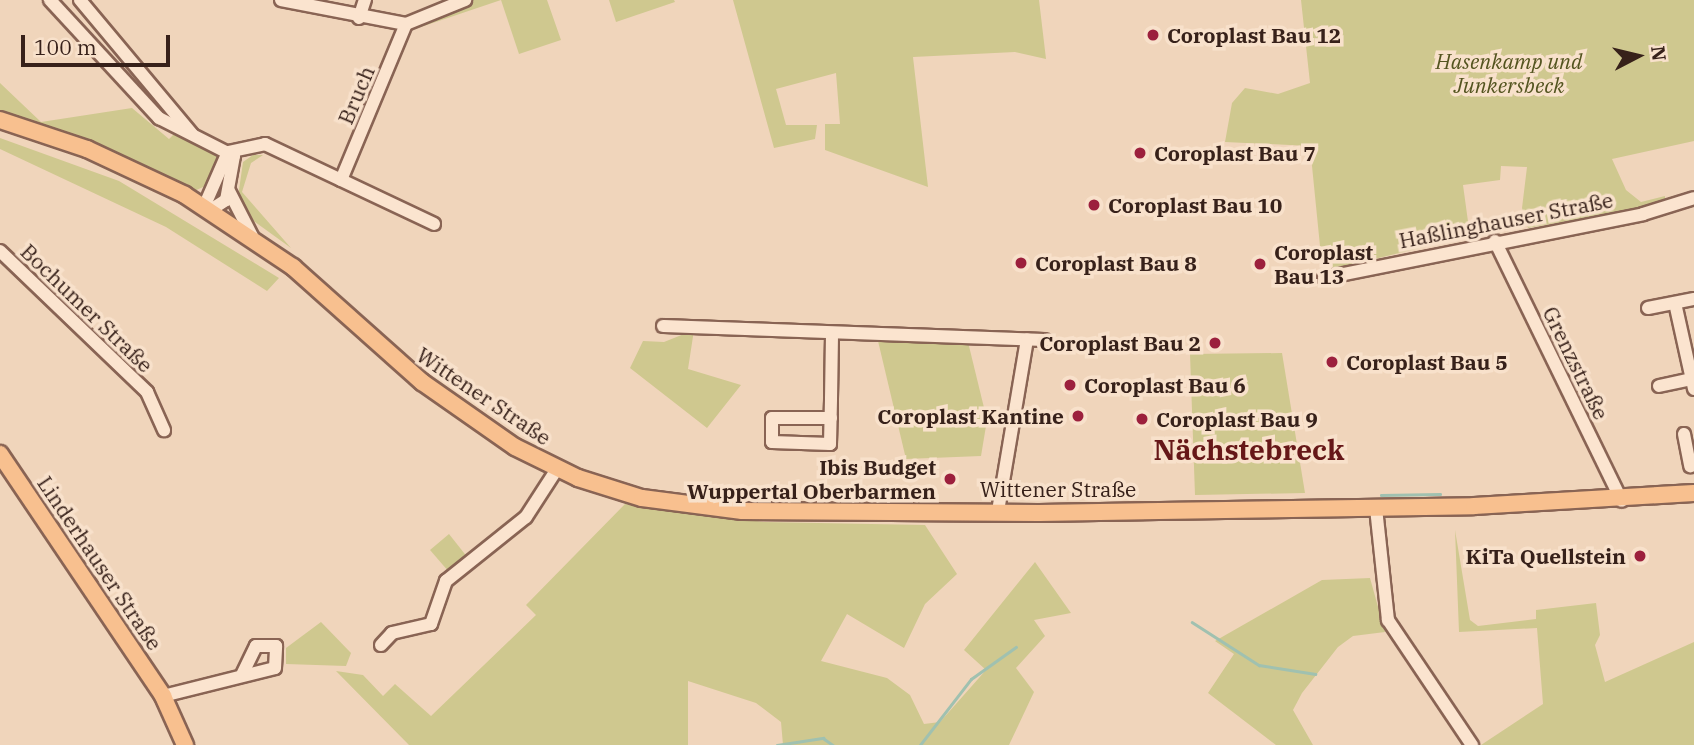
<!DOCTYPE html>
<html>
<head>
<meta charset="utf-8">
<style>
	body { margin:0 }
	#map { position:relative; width:1694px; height:745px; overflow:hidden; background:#f0d5bb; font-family:"IBM Plex Serif",serif }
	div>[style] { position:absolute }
	.green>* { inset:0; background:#cfc88f }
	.stream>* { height:2.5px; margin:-1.25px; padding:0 1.25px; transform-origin:1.25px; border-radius:1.25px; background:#a0c1b0 }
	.roads { filter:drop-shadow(2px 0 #896454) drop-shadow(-2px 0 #896454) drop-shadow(0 2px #896454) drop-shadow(0 -2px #896454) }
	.minor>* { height:12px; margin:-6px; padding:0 6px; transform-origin:6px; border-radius:6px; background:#fbe4cf }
	.major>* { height:16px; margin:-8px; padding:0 8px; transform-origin:8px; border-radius:8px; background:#f8c08f }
	.dots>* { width:19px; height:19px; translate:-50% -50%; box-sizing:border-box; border:4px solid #f8e1cb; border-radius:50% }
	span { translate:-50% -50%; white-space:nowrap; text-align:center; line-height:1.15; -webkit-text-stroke:7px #f8e1cb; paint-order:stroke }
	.poi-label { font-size:21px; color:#37211a; font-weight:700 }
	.left { translate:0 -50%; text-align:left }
	.right { translate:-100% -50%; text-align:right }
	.park-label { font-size:21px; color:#53541f; font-style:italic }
	.street-label { font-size:21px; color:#37211a }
	.district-label { font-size:28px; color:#661718; font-weight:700 }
	.north { position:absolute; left:1603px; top:21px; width:70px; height:70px; -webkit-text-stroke:5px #f8e1cb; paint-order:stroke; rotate:83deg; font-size:19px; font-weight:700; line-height:28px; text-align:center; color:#37211a }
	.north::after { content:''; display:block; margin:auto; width:24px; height:32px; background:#37211a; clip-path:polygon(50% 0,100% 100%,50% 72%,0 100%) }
	.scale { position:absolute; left:21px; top:35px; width:149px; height:32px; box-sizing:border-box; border:4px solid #37211a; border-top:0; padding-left:9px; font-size:21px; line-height:24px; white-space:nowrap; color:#37211a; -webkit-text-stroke:5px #f8e1cb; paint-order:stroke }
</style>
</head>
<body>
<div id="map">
	<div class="green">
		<i style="clip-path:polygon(464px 0,547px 0,561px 40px,519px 54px,501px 0,415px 29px,413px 23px)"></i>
		<i style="clip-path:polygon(609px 0,674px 0,675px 2px,616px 22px)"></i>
		<i style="clip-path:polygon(733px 0,1039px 0,1046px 59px,1015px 52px,913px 57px,928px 187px,825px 150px,825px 124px,840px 124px,836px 73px,776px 89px,786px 125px,817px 125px,815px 139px,774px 148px)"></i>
		<i style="clip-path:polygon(1301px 0,1694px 0,1694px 141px,1612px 159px,1626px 190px,1641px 202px,1665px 196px,1665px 204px,1528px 228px,1522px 208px,1527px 167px,1501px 166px,1500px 180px,1463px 185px,1470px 236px,1333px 269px,1320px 246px,1310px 146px,1225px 142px,1232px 103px,1245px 88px,1278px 94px,1310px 83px)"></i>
		<i style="clip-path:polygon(0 83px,41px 122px,132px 108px,169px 139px,175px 133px,214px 150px,218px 159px,212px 183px,192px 192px,90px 144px,0 112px)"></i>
		<i style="clip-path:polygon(0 138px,119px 181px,279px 278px,267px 291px,166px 227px,0 149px)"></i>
		<i style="clip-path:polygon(253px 155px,263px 155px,251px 163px,242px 192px,291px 248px,251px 219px,238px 197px,243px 162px)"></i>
		<i style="clip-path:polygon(694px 330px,688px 369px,741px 385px,707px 428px,630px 368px,643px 341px,664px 342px)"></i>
		<i style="clip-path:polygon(878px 341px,968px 342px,987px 420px,981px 456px,906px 459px)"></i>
		<i style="clip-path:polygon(1282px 353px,1305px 493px,1195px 495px,1190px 354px)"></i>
		<i style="clip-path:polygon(625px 504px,764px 522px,925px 525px,957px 574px,925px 604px,904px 648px,847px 614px,821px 661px,887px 678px,910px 695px,924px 724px,940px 722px,986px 670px,964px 650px,1035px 562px,1071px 613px,1034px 620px,1045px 636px,1016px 668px,1034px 692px,1009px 745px,783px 745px,781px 722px,756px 703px,688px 681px,688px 745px,409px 745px,336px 671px,363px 675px,383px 696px,395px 684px,431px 716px,536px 615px,526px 605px)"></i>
		<i style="clip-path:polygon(1455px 530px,1470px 620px,1478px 626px,1536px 619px,1536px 610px,1596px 603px,1600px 635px,1595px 645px,1605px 682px,1694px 642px,1694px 745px,1481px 745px,1543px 704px,1537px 628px,1459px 632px)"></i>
		<i style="clip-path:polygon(449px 534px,468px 558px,449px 572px,430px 550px)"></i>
		<i style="clip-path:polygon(1370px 578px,1385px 632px,1353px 636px,1338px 647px,1302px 693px,1293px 710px,1313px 745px,1276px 745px,1208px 693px,1234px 654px,1215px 641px,1322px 580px)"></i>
		<i style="clip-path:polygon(321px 622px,351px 653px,346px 666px,286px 664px,286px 648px)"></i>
	</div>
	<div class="stream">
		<i style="left:1381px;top:495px;width:59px;rotate:-1deg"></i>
		<i style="left:1192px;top:622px;width:80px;rotate:32.7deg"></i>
		<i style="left:1259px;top:665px;width:57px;rotate:9.1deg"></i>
		<i style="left:777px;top:745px;width:47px;rotate:-8.7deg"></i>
		<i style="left:823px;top:738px;width:12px;rotate:35deg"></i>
		<i style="left:920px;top:745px;width:83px;rotate:-52.3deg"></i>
		<i style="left:971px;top:679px;width:55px;rotate:-35.4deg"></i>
	</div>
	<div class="roads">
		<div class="minor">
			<i style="left:50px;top:0;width:161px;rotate:47.3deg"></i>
			<i style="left:159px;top:118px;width:84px;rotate:26.9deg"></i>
			<i style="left:234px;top:156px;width:45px;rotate:100.3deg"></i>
			<i style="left:226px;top:200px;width:20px;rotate:147deg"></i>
			<i style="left:80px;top:0;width:175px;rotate:50.1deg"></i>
			<i style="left:281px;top:0;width:127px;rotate:10.9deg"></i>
			<i style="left:406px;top:24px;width:64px;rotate:-22.1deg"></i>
			<i style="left:359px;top:18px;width:19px;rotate:-72deg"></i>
			<i style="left:228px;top:152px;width:38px;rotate:-12deg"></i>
			<i style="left:265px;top:144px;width:187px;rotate:25.3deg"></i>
			<i style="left:341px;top:180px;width:169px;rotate:-67.4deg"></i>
			<i style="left:229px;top:191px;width:51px;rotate:62.9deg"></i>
			<i style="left:204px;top:207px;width:60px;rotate:-66.4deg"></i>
			<i style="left:1495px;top:241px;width:289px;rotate:64deg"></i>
			<i style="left:0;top:251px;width:204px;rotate:43.8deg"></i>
			<i style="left:147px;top:392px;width:42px;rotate:65.9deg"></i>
			<i style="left:1324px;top:278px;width:325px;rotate:-11.3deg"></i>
			<i style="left:1643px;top:214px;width:53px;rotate:-17.4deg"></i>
			<i style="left:1675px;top:303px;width:88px;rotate:77.5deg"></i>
			<i style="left:1648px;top:308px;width:47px;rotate:-11.1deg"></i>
			<i style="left:663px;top:326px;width:382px;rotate:2.1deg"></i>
			<i style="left:1659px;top:386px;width:34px;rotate:-12deg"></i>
			<i style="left:831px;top:418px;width:59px;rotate:180deg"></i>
			<i style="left:772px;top:418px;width:24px;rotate:90deg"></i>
			<i style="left:772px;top:442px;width:58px;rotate:2deg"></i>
			<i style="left:830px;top:444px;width:45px;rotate:-88.7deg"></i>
			<i style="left:831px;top:399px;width:64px;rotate:-89.1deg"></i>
			<i style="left:1684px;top:434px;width:33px;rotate:79deg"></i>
			<i style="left:1376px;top:508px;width:113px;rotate:83.9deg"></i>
			<i style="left:1388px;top:620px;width:151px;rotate:56.1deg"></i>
			<i style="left:998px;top:511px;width:174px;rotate:-80.4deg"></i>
			<i style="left:381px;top:645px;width:16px;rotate:-47deg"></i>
			<i style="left:392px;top:633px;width:40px;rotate:-13deg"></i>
			<i style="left:431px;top:624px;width:46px;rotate:-70.8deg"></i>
			<i style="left:446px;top:581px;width:102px;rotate:-38.7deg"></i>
			<i style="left:526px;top:517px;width:57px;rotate:-57.1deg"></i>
			<i style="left:163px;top:696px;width:115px;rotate:-14deg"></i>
			<i style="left:275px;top:668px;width:22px;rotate:-87deg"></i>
			<i style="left:276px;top:646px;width:20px;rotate:180deg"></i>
			<i style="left:256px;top:646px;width:32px;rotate:116deg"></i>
		</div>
		<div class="major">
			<i style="left:0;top:120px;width:92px;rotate:18.4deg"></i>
			<i style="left:87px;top:149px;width:108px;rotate:25.1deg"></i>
			<i style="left:185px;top:195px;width:130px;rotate:33.7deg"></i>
			<i style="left:293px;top:267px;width:173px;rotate:41.7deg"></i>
			<i style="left:422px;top:382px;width:113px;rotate:35deg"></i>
			<i style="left:515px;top:447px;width:70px;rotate:26.2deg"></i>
			<i style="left:578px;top:478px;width:67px;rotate:17.4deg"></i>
			<i style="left:642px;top:498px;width:101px;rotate:7.4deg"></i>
			<i style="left:742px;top:511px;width:297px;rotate:0.4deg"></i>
			<i style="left:1039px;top:513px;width:435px;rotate:-0.9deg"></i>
			<i style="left:1474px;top:506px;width:220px;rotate:-3.4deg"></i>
			<i style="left:0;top:454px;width:292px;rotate:56deg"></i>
			<i style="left:163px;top:696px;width:54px;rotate:65.8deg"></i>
		</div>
	</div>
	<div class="dots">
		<i style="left:1153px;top:35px;background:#9c203d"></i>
		<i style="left:1140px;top:153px;background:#9c203d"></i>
		<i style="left:1094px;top:205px;background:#9c203d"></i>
		<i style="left:1021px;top:263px;background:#9c203d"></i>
		<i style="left:1260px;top:264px;background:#9c203d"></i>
		<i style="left:1215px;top:343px;background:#9c203d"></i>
		<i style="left:1332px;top:362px;background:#9c203d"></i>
		<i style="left:1070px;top:385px;background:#9c203d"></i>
		<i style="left:1078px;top:416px;background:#9c203d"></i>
		<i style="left:1142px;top:419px;background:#9c203d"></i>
		<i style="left:950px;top:479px;background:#9c203d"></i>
		<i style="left:1640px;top:556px;background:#9c203d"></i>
	</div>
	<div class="poi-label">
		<span class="left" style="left:1167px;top:35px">Coroplast Bau 12</span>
		<span class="left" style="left:1154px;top:153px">Coroplast Bau 7</span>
		<span class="left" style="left:1108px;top:205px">Coroplast Bau 10</span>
		<span class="left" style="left:1274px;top:264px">Coroplast<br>Bau 13</span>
		<span class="left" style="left:1035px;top:263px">Coroplast Bau 8</span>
		<span class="right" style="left:1201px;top:343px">Coroplast Bau 2</span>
		<span class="left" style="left:1346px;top:362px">Coroplast Bau 5</span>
		<span class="left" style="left:1084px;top:385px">Coroplast Bau 6</span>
		<span class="right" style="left:1064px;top:416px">Coroplast Kantine</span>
		<span class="left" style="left:1156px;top:419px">Coroplast Bau 9</span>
		<span class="right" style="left:936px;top:479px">Ibis Budget<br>Wuppertal Oberbarmen</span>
		<span class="right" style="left:1626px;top:556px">KiTa Quellstein</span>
	</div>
	<div class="park-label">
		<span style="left:1509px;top:73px">Hasenkamp und<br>Junkersbeck</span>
	</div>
	<div class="street-label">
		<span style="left:356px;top:95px;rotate:-67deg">Bruch</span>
		<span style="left:1506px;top:220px;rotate:-11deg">Haßlinghauser Straße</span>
		<span style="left:87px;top:308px;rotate:44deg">Bochumer Straße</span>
		<span style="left:1576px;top:363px;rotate:64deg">Grenzstraße</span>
		<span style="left:484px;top:396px;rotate:34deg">Wittener Straße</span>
		<span style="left:1058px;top:489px">Wittener Straße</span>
		<span style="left:100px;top:563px;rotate:56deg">Linderhauser Straße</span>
	</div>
	<div class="district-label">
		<span style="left:1249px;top:450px">Nächstebreck</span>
	</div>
	<div class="north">N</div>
	<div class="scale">100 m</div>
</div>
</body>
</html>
